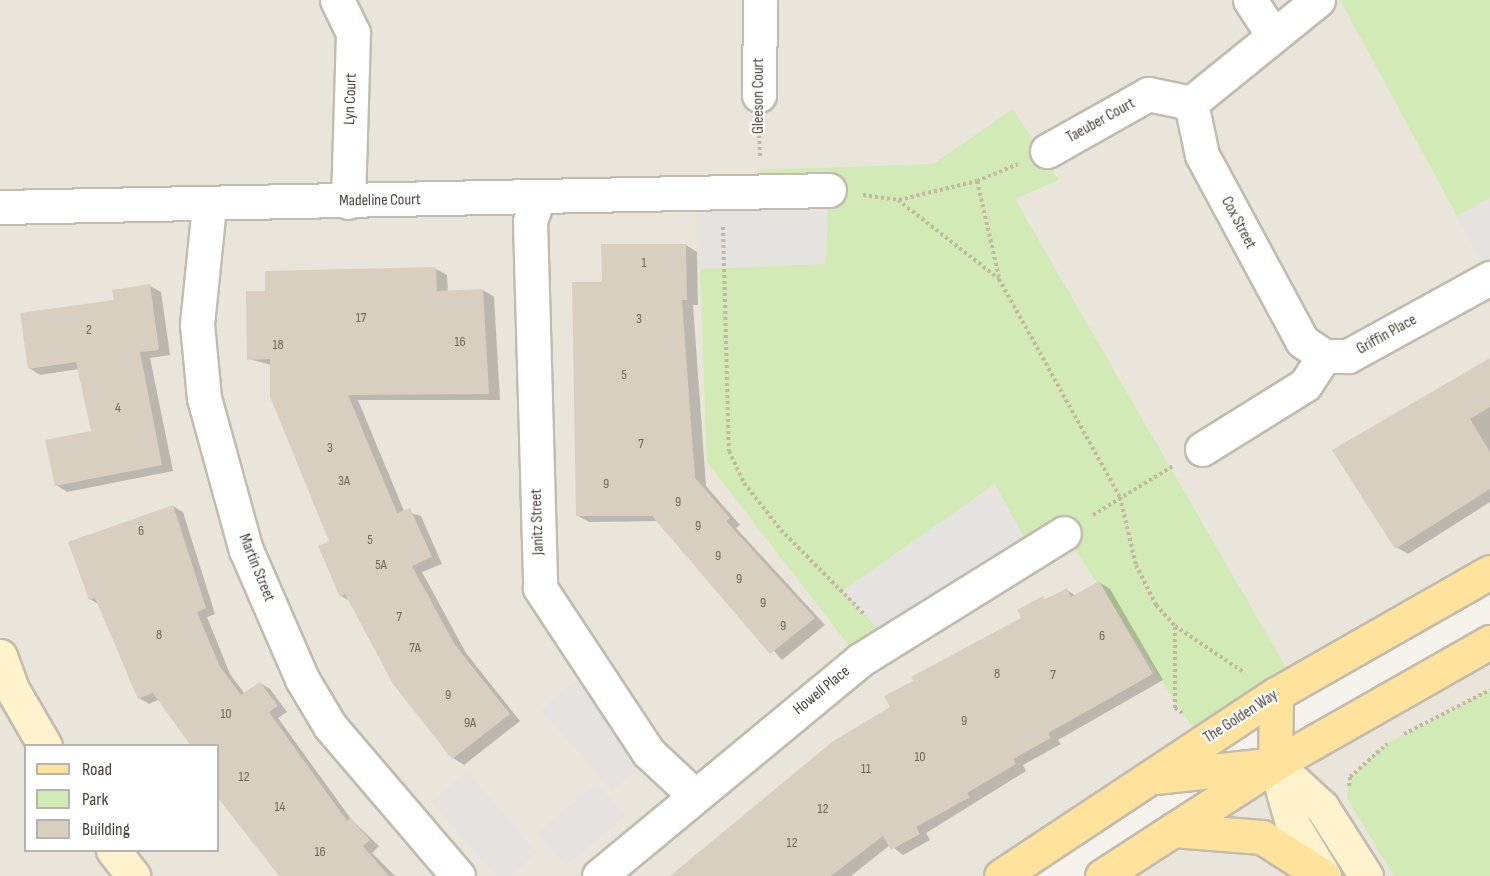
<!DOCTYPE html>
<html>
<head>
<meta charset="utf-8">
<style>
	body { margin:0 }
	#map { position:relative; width:1490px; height:876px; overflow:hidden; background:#f6f3ec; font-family:"Sofia Sans Condensed",sans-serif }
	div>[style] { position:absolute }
	.residential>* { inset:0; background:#eae5da }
	.green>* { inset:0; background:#d2eab5 }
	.parking>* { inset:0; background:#e5e3e0 }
	.shadow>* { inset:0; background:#0003 }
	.building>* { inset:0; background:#d8cfc1 }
	.path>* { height:4px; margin-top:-2px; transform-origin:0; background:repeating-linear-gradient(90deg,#c4b79f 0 3px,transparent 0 6px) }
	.roads { filter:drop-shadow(2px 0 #c2bbae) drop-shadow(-2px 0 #c2bbae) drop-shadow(0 2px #c2bbae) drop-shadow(0 -2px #c2bbae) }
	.street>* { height:33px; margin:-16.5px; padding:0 16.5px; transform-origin:16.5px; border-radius:16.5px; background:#fff }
	.secondary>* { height:33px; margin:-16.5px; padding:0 16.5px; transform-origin:16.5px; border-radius:16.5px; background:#fff3cd }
	.primary>* { height:33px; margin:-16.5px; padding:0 16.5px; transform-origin:16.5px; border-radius:16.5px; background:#ffe39c }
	span { translate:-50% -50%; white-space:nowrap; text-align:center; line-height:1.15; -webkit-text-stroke:4.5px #fff; paint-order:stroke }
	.number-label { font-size:14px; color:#6e675b }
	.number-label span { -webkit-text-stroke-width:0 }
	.street-label { font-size:16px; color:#4b4439 }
	.legend { position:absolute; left:24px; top:744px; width:195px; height:108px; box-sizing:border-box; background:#fff; border:2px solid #b7b4b0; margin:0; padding:8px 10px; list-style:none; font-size:18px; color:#4b4439 }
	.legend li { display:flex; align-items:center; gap:12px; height:30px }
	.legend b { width:30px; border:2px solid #b7b4b0 }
</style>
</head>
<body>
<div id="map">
	<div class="residential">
		<i style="clip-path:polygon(evenodd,0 0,1490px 0,1490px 572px,1001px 876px,0 876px,0 0,26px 746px,218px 746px,218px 850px,26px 850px,26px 746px)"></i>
		<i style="clip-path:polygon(1490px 642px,1490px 876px,1102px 876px)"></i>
	</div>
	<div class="green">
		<i style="clip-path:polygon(1340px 0,1490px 0,1490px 277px,1457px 216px)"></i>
		<i style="clip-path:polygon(1013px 109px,1059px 180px,1015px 199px,1295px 683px,1202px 742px,1064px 533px,860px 660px,707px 462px,697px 194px,760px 192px,760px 170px,933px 164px)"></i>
		<i style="clip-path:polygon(1490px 690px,1490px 876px,1394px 876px,1347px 798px,1350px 777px,1388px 743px)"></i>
	</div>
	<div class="parking">
		<i style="clip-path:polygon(828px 192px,826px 264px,700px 269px,697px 194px)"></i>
		<i style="clip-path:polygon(1490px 198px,1490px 277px,1457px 216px)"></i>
		<i style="clip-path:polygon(995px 484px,1033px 554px,888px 639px,842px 591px)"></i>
		<i style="clip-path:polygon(577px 679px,648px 761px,612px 791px,541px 710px)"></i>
		<i style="clip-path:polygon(467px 771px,537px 853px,510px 876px,496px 876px,431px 802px)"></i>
		<i style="clip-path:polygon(597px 783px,626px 816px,566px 866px,538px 832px)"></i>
	</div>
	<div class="shadow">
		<i style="clip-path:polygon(686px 245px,697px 252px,698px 305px,693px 305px,706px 486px,740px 525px,736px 528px,825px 625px,782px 660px,659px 521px,589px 522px,578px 516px,603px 283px)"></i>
		<i style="clip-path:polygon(436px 269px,447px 275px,448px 292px,483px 290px,494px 297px,500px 400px,358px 400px,404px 511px,421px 516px,442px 564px,422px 572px,466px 653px,520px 721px,464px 765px,453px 758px,394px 683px,350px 601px,341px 596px,331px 542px,271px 365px,249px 359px,267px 293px,266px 273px)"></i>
		<i style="clip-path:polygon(150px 286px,161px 292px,170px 355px,150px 358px,173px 471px,67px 492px,56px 485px,92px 432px,79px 369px,40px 375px,29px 368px,115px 302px)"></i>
		<i style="clip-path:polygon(1490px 360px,1490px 502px,1408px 554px,1396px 547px)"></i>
		<i style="clip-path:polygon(173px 506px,183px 512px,215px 614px,207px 617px,230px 674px,245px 694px,260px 683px,270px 689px,287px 712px,278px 718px,351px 819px,379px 846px,372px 853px,395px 876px,280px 876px,218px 796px,218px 746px,160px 699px,149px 704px,139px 698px,100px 605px,90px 599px)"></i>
		<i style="clip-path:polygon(1099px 582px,1110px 589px,1163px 680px,1058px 740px,1061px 744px,1023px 765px,1026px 771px,926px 833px,930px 840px,903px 855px,890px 845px,851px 876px,674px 876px,892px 707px,1023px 618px,1019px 610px,1067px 590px,1076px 596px)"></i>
	</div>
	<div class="building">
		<i style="clip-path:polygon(601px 244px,686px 244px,687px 300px,682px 300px,695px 478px,730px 518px,726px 521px,815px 618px,770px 654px,652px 516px,576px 516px,572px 282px,602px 282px)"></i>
		<i style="clip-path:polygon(436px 267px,437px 291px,483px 289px,489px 394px,348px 395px,397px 513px,410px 508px,432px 557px,412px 566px,455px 645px,510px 714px,452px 759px,393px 684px,345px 594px,340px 597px,318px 546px,329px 541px,270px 397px,270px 359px,247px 360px,246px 291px,265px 291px,265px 271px)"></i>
		<i style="clip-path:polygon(150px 284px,159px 350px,140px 352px,162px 465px,55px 486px,45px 440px,91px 431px,76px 362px,28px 369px,20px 313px,114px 300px,112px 290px)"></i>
		<i style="clip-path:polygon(1490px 358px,1490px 407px,1470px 419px,1490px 452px,1490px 489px,1395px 549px,1332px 450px)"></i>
		<i style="clip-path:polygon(173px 505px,206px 608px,197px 612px,220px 667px,241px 695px,260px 682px,278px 706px,269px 712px,347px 821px,351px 818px,370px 840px,363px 846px,389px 876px,279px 876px,218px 798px,218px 746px,191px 746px,153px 693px,138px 699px,95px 598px,89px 600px,68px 542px)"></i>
		<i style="clip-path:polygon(1099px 581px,1153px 674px,1048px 733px,1051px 738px,1013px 759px,1016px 764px,967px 793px,970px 797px,916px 827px,920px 834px,891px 850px,883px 836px,831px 876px,670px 876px,832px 742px,890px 707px,884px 696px,913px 681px,911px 677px,1021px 618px,1017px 610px,1043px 596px,1045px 600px,1067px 588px,1071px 597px)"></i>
	</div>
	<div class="path">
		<i style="left:759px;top:129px;width:29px;rotate:88deg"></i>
		<i style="left:977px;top:181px;width:98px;rotate:77.1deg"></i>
		<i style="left:863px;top:195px;width:35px;rotate:8deg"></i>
		<i style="left:898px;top:200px;width:128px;rotate:38deg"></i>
		<i style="left:999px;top:279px;width:249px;rotate:61deg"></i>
		<i style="left:1120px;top:497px;width:70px;rotate:76.8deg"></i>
		<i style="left:1136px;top:565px;width:45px;rotate:63.4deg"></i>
		<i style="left:1156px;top:605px;width:28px;rotate:48deg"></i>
		<i style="left:1175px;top:626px;width:84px;rotate:33.9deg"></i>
		<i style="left:899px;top:200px;width:80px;rotate:-13.7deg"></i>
		<i style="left:977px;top:181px;width:44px;rotate:-22.5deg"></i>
		<i style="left:723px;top:227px;width:224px;rotate:88.5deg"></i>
		<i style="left:729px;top:451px;width:35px;rotate:65deg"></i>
		<i style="left:744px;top:483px;width:60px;rotate:51.8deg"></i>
		<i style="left:781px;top:530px;width:120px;rotate:45.3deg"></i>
		<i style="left:1093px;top:515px;width:94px;rotate:-31.5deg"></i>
		<i style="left:1175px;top:627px;width:81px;rotate:90deg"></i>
		<i style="left:1175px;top:708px;width:11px;rotate:34deg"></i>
		<i style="left:1404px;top:734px;width:97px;rotate:-27.1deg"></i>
		<i style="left:1349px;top:786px;width:9px;rotate:-84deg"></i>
		<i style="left:1350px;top:777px;width:50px;rotate:-41.7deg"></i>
	</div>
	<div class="roads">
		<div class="street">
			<i style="left:337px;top:0;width:37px;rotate:64deg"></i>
			<i style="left:353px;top:33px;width:169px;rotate:91.7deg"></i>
			<i style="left:1250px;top:0;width:42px;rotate:56.7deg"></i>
			<i style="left:1318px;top:0;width:164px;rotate:141deg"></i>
			<i style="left:1191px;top:103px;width:53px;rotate:78.1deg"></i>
			<i style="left:1202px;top:155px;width:211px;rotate:61.7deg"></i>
			<i style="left:1302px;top:341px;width:27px;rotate:34deg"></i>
			<i style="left:759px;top:95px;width:95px;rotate:-89.4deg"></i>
			<i style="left:1047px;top:151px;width:116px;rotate:-29.4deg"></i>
			<i style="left:1148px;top:94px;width:44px;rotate:11.8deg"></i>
			<i style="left:538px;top:198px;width:24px;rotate:109deg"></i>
			<i style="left:530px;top:221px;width:367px;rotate:88.4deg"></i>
			<i style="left:540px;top:588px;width:196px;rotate:56.6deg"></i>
			<i style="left:648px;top:752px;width:64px;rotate:43.1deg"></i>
			<i style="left:209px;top:206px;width:119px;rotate:95.8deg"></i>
			<i style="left:197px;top:324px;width:74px;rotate:84.6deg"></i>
			<i style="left:204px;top:398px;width:158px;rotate:74.6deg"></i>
			<i style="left:246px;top:550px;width:141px;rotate:66.5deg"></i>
			<i style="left:302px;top:679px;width:55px;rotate:59.2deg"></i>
			<i style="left:330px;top:726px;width:197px;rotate:49.5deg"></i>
			<i style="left:0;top:207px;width:829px;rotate:-1.17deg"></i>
			<i style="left:1324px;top:356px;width:24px"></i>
			<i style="left:1348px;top:356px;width:162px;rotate:-28.8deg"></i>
			<i style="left:1202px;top:449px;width:121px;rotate:-31.9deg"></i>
			<i style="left:1305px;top:385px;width:35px;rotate:-57deg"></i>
			<i style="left:599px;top:876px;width:339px;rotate:-39.6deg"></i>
			<i style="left:860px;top:660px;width:240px;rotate:-31.9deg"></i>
		</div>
		<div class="secondary">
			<i style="left:0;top:656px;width:33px;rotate:70deg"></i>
			<i style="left:11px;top:687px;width:68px;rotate:60deg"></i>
			<i style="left:1275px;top:764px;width:64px;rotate:42.5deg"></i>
			<i style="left:1322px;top:807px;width:82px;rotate:57.5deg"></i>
			<i style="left:1275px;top:764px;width:61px;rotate:73.9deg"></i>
			<i style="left:1292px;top:823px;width:62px;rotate:58.9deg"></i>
			<i style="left:113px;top:850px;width:33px;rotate:52deg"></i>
		</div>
		<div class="primary">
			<i style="left:1275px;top:764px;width:70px;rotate:-89.2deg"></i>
			<i style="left:1155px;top:777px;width:114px;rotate:-6.1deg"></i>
			<i style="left:1173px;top:830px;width:89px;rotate:4.5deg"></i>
			<i style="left:1262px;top:837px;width:72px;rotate:32.6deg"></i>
			<i style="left:1001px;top:876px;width:330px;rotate:-33.5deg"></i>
			<i style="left:1276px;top:694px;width:246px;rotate:-29.7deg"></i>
			<i style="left:1102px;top:876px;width:206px;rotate:-32.9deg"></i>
			<i style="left:1275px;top:764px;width:247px;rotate:-29.6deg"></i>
		</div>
	</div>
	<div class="number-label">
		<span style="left:644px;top:263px">1</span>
		<span style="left:361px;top:318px">17</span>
		<span style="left:639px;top:319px">3</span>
		<span style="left:89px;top:330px">2</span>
		<span style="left:460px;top:342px">16</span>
		<span style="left:278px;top:345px">18</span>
		<span style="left:624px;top:375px">5</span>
		<span style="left:118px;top:408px">4</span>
		<span style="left:641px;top:444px">7</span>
		<span style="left:330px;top:448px">3</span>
		<span style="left:344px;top:481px">3A</span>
		<span style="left:606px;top:484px">9</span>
		<span style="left:678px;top:502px">9</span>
		<span style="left:698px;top:526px">9</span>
		<span style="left:141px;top:531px">6</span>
		<span style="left:370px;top:540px">5</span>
		<span style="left:718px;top:556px">9</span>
		<span style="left:381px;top:565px">5A</span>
		<span style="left:739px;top:579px">9</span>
		<span style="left:763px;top:603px">9</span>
		<span style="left:399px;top:617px">7</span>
		<span style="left:783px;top:626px">9</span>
		<span style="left:159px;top:635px">8</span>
		<span style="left:1102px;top:636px">6</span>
		<span style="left:415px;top:648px">7A</span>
		<span style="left:997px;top:674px">8</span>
		<span style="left:1053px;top:675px">7</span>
		<span style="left:448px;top:695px">9</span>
		<span style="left:226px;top:714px">10</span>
		<span style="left:964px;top:721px">9</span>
		<span style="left:470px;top:723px">9A</span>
		<span style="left:920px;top:757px">10</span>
		<span style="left:866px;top:769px">11</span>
		<span style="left:244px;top:777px">12</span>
		<span style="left:280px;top:807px">14</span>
		<span style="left:823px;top:809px">12</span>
		<span style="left:792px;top:843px">12</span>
		<span style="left:320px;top:852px">16</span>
	</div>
	<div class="street-label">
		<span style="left:759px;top:96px;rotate:-90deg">Gleeson Court</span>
		<span style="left:351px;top:99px;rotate:-88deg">Lyn Court</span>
		<span style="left:1101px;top:121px;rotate:-29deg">Taeuber Court</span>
		<span style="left:380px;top:201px;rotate:-1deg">Madeline Court</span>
		<span style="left:1238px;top:223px;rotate:62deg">Cox Street</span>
		<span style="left:1387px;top:335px;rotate:-29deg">Griffin Place</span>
		<span style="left:538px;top:522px;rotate:-92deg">Janitz Street</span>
		<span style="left:256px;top:568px;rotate:68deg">Martin Street</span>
		<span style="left:822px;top:691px;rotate:-39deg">Howell Place</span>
		<span style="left:1241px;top:717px;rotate:-33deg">The Golden Way</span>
	</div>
	<ul class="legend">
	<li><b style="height:8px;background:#ffe39c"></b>Road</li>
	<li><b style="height:16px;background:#d2eab5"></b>Park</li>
	<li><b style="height:16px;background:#d8cfc1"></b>Building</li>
	</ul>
</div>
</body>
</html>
